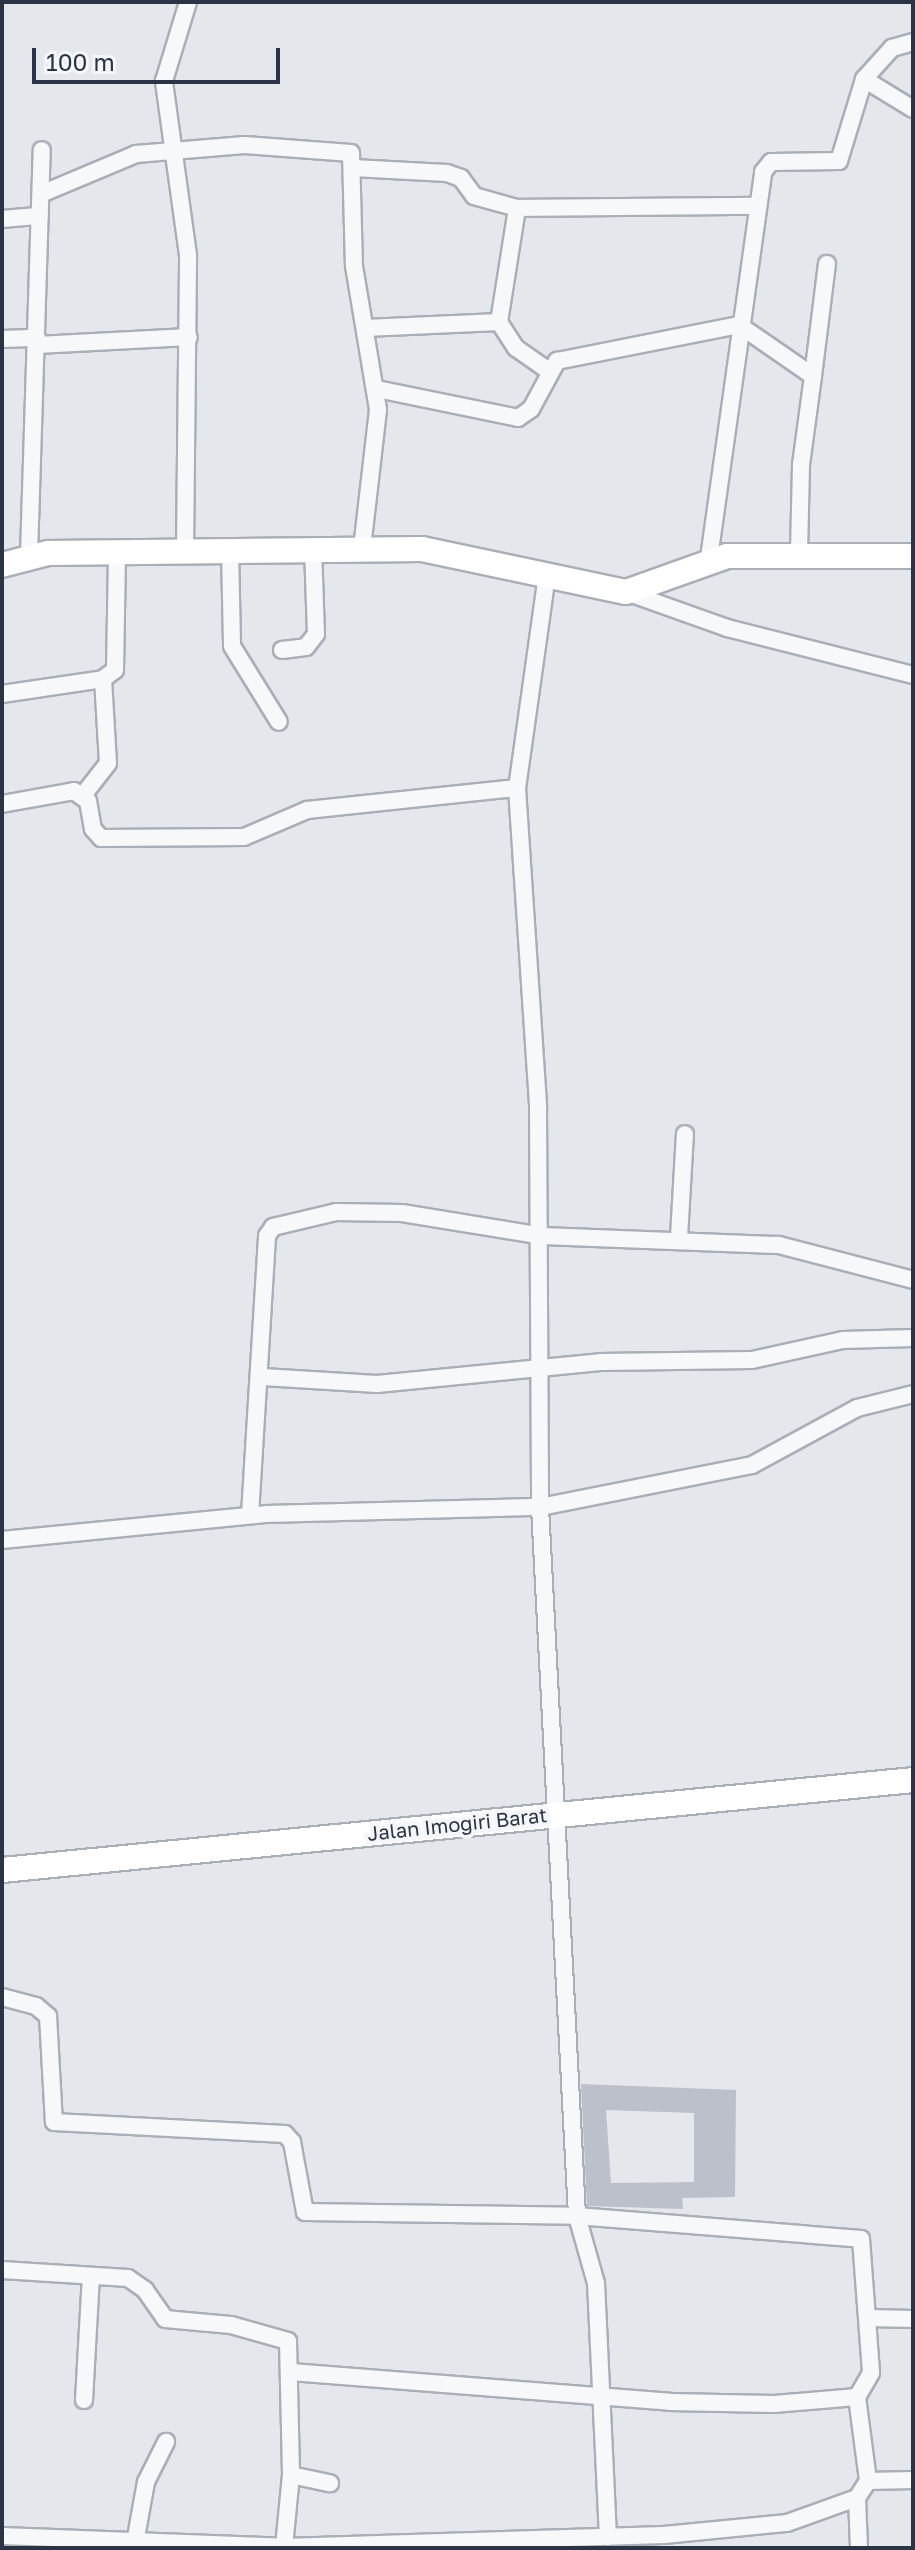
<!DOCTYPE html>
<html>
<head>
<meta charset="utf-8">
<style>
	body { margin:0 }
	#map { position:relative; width:915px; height:2550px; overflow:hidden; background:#e4e7ec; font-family:"Golos Text",sans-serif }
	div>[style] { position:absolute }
	.building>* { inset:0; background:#bbc0ca }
	.roads { filter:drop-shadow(2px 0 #a9aeb7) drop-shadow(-2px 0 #a9aeb7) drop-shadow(0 2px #a9aeb7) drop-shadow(0 -2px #a9aeb7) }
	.street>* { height:16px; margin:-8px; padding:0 8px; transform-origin:8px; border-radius:8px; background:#f7f8fa }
	.secondary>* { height:24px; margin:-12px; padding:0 12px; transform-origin:12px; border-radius:12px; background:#fff }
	span { translate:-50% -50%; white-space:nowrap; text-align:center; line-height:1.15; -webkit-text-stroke:8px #f4f6f9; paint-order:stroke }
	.street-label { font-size:20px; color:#2b3445 }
	.frame { position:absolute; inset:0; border:4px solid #2b3445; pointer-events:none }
	.scale { position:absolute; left:32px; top:48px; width:248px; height:36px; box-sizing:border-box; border:4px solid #2b3445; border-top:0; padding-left:10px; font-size:24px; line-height:28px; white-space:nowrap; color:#2b3445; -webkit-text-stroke:6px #f4f6f9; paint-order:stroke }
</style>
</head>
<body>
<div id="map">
	<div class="building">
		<i style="clip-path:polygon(evenodd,581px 2084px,736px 2090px,735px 2197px,682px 2198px,683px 2209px,587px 2206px,581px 2084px,606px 2110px,694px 2113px,694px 2182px,611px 2183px,606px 2110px)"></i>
	</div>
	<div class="roads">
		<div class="street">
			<i style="left:864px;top:79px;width:57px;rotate:31.5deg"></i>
			<i style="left:353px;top:168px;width:94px;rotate:3deg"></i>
			<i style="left:447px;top:173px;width:15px;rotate:20deg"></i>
			<i style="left:461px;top:178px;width:22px;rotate:54deg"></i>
			<i style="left:474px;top:196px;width:45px;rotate:15.6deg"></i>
			<i style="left:41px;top:194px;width:103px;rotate:-22.8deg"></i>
			<i style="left:136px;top:154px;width:109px;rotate:-4.7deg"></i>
			<i style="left:245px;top:145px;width:106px;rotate:4.3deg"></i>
			<i style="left:351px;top:153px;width:113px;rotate:88.5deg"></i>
			<i style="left:354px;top:266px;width:146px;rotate:80.5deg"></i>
			<i style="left:378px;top:410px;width:140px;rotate:96.6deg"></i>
			<i style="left:2px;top:219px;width:38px;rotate:-5deg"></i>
			<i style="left:499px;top:322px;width:31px;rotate:57deg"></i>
			<i style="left:516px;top:348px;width:38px;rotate:35deg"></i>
			<i style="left:365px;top:328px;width:134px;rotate:-2.6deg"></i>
			<i style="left:499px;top:322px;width:115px;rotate:-81deg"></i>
			<i style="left:517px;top:208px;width:237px;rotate:-0.5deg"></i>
			<i style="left:2px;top:339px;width:35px;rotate:-2deg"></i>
			<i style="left:37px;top:345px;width:152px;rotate:-3deg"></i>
			<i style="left:813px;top:376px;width:113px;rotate:-82.9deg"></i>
			<i style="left:377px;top:389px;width:144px;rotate:11.6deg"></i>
			<i style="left:518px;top:418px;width:16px;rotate:-35deg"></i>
			<i style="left:531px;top:409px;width:55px;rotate:-61.6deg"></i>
			<i style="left:557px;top:361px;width:186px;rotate:-11.2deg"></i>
			<i style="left:739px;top:325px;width:90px;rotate:34.6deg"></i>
			<i style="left:813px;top:376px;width:90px;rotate:97.7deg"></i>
			<i style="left:801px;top:465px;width:90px;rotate:91.3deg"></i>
			<i style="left:230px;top:549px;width:97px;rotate:88.8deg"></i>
			<i style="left:232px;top:646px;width:89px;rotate:58.3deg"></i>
			<i style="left:185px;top:550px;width:295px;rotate:-89.4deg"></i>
			<i style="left:188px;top:255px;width:176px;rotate:-97.9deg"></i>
			<i style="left:164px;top:81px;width:83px;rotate:-73.1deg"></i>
			<i style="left:29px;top:555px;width:405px;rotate:-88.2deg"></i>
			<i style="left:709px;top:558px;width:390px;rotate:-82deg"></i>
			<i style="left:763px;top:172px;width:13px;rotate:-51deg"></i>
			<i style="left:771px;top:162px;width:68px;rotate:-0.8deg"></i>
			<i style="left:839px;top:161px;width:86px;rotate:-73deg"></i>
			<i style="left:864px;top:79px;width:42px;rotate:-47.9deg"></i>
			<i style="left:892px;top:48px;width:22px;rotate:-16deg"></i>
			<i style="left:547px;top:575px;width:215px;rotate:98deg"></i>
			<i style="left:517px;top:788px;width:321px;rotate:86.2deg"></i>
			<i style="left:538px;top:1108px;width:399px;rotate:89.7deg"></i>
			<i style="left:540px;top:1507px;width:710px;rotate:87.01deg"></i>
			<i style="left:577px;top:2216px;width:70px;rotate:74.2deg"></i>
			<i style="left:596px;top:2283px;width:254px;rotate:87.3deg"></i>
			<i style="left:626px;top:592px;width:107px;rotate:19.6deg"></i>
			<i style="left:727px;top:628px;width:192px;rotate:14.2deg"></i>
			<i style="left:282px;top:650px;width:24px;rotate:-7deg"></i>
			<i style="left:306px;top:647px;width:16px;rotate:-52deg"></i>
			<i style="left:316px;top:634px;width:85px;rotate:-92deg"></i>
			<i style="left:2px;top:694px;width:102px;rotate:-8.4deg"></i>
			<i style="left:103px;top:679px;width:15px;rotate:-37deg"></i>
			<i style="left:115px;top:670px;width:118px;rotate:-89deg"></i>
			<i style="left:84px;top:794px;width:39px;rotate:-52deg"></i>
			<i style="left:108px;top:763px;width:84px;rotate:-93.4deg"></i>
			<i style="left:2px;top:804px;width:73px;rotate:-10.2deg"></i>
			<i style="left:74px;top:791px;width:17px;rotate:36deg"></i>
			<i style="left:88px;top:801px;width:28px;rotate:80deg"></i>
			<i style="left:93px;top:829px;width:12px;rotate:48deg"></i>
			<i style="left:101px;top:838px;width:143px;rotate:-0.4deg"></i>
			<i style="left:244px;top:837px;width:69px;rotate:-23.2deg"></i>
			<i style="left:307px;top:810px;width:211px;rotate:-6deg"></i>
			<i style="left:679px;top:1237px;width:103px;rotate:-86.7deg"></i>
			<i style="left:263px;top:1377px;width:114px;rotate:3.5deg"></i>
			<i style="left:377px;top:1384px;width:224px;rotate:-5.6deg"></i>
			<i style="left:600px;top:1362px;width:152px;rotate:-0.8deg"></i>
			<i style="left:752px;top:1360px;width:93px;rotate:-12.4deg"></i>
			<i style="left:843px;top:1340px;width:70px;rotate:-1.6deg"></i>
			<i style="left:250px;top:1515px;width:280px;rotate:-86.5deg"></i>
			<i style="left:267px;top:1236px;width:11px;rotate:-56deg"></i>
			<i style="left:273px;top:1227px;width:65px;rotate:-13.4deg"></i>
			<i style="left:336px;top:1212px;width:66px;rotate:0.9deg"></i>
			<i style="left:402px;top:1213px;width:142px;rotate:9.3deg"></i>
			<i style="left:542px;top:1236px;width:237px;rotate:2.2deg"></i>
			<i style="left:779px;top:1245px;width:138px;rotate:14.6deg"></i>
			<i style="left:2px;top:1540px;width:265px;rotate:-5.6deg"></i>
			<i style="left:266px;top:1514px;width:274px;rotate:-1.5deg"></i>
			<i style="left:540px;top:1507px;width:216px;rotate:-11.2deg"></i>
			<i style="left:752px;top:1465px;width:119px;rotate:-28.5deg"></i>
			<i style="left:857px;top:1408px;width:58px;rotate:-14deg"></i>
			<i style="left:2px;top:1997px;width:35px;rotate:15deg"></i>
			<i style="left:36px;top:2006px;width:16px;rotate:40deg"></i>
			<i style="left:48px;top:2016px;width:106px;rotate:86.8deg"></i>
			<i style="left:54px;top:2122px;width:231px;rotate:3deg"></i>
			<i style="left:285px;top:2134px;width:11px;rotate:49deg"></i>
			<i style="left:292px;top:2142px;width:71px;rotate:79.5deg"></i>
			<i style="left:305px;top:2212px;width:272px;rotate:0.8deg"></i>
			<i style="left:577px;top:2216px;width:285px;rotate:4.6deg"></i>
			<i style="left:861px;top:2239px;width:134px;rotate:85.7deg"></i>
			<i style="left:871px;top:2373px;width:28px;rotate:120deg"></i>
			<i style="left:857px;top:2397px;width:85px;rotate:82.5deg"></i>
			<i style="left:2px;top:2270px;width:126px;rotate:3.6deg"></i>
			<i style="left:128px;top:2278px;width:21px;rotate:35deg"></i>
			<i style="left:145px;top:2290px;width:35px;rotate:55deg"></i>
			<i style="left:165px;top:2319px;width:66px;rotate:5.2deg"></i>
			<i style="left:231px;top:2325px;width:59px;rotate:15.7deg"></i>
			<i style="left:288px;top:2341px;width:134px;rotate:88.7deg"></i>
			<i style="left:291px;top:2475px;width:72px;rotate:95.6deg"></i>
			<i style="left:869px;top:2318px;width:44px;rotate:1.3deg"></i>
			<i style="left:291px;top:2372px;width:380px;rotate:4.5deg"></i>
			<i style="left:670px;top:2402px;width:104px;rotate:1.1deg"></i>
			<i style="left:774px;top:2404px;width:83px;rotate:-4.8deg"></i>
			<i style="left:84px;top:2400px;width:124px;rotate:-86.8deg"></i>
			<i style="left:291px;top:2475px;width:40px;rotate:12deg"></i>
			<i style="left:857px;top:2498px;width:50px;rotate:87.7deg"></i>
			<i style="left:2px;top:2536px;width:282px;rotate:2.2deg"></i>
			<i style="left:284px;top:2547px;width:380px;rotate:-1.8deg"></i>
			<i style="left:664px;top:2535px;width:124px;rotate:-5.6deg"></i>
			<i style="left:787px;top:2523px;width:74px;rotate:-19.7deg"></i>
			<i style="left:857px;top:2498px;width:20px;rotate:-57deg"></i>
			<i style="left:868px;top:2481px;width:45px;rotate:-1.3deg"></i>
			<i style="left:135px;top:2543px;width:62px;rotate:-79.8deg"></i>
			<i style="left:146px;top:2482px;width:45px;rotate:-63.4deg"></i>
		</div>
		<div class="secondary">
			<i style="left:2px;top:565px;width:48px;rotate:-14.6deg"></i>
			<i style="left:48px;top:553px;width:374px;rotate:-0.6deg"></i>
			<i style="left:422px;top:549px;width:208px;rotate:11.9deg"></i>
			<i style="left:626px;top:592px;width:107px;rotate:-19.6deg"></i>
			<i style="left:727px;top:556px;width:186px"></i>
			<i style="left:2px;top:1870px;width:915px;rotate:-5.64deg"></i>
		</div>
	</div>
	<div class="street-label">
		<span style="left:457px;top:1824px;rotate:-6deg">Jalan Imogiri Barat</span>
	</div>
	<div class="frame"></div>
	<div class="scale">100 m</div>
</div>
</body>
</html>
